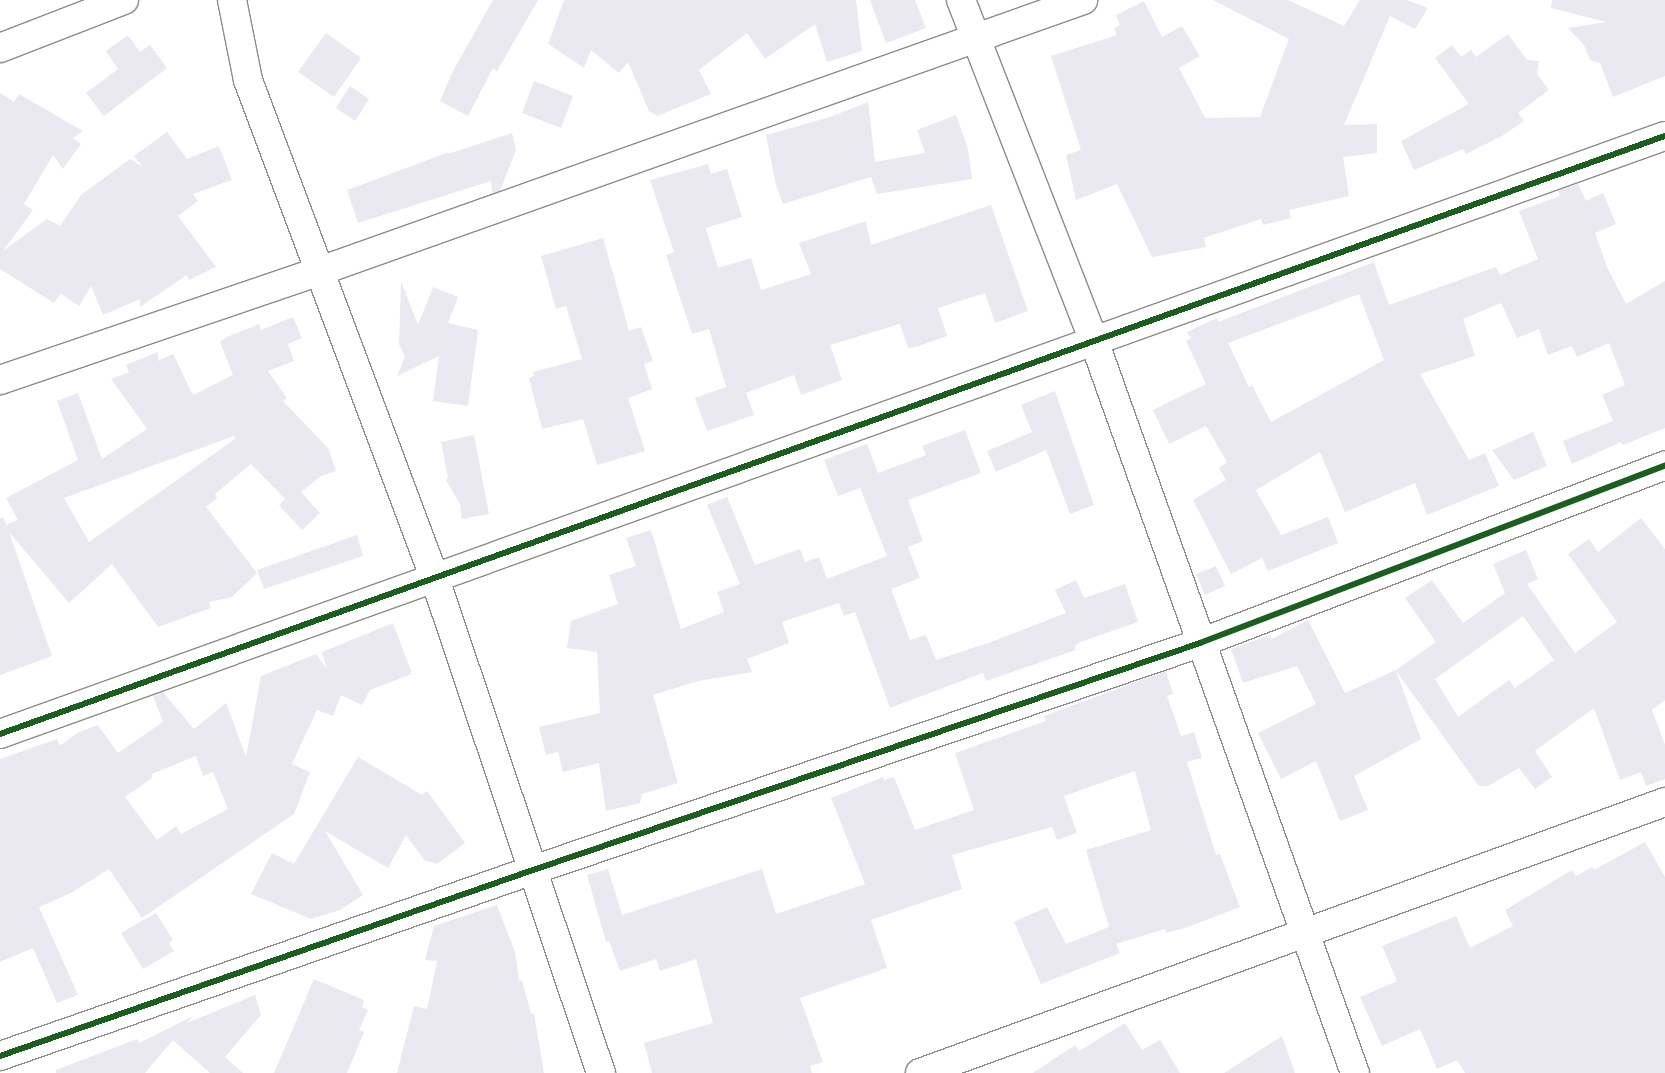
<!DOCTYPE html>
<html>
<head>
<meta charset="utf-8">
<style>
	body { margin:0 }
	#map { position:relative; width:1665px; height:1073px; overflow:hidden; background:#fff; font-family:Mynerve,sans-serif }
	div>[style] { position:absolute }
	.building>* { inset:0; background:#eae8f1 }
	.roads { filter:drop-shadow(1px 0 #8e8b88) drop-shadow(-1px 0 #8e8b88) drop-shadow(0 1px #8e8b88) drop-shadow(0 -1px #8e8b88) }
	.street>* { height:28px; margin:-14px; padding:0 14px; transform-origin:14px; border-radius:14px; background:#fff }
	.cycleway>* { height:6px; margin:-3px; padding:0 3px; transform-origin:3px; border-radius:3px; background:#1b5e20 }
	span { translate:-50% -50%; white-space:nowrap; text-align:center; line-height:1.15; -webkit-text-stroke:4px #fff; paint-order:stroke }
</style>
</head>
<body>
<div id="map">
	<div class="building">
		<i style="clip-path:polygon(493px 0,538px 0,497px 71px,493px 68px,468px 116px,440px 101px,452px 73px)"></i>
		<i style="clip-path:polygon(564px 0,856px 0,862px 51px,827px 62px,815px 24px,765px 59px,747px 33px,699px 70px,711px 94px,657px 116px,649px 111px,628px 62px,619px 73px,591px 50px,584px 68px,548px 44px)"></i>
		<i style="clip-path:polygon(870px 0,915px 0,926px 28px,886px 43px)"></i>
		<i style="clip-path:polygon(1213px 0,1288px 0,1344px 26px,1360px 0,1407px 0,1428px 8px,1415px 29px,1390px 16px,1344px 125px,1377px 124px,1377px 153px,1343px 157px,1349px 196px,1289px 210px,1291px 218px,1263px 225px,1261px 219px,1204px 238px,1206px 247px,1152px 257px,1117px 184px,1076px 200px,1066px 155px,1081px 150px,1051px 56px,1117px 35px,1114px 28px,1120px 25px,1116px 15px,1144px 1px,1162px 37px,1182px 26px,1200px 56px,1179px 68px,1205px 118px,1260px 117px,1289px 39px)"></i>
		<i style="clip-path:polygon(1552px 0,1665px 0,1665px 76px,1613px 97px,1600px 63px,1590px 60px,1584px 45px,1568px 28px,1606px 22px,1551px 8px)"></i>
		<i style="clip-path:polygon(326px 33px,361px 58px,334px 97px,298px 72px)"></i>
		<i style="clip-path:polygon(1508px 34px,1527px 60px,1539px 61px,1537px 74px,1549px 90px,1518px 113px,1524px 121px,1502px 136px,1466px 154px,1463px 149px,1414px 170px,1401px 141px,1469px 104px,1435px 58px,1452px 45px,1461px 57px,1471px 50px,1476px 57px)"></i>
		<i style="clip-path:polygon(128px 35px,140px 52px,150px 45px,167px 68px,104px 116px,86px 93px,118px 69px,106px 51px)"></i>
		<i style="clip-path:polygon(534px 81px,573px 96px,561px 128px,522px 113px)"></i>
		<i style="clip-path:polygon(350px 86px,369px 99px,355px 121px,336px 108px)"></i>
		<i style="clip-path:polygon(0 93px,14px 102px,19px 94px,83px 131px,73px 138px,81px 144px,63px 169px,53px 155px,24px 204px,33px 210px,3px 251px,47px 219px,60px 226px,81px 195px,130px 159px,143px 167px,134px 156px,167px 132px,187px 159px,219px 146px,232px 180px,193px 194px,198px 201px,178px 216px,216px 267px,189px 280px,187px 275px,140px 307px,140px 299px,103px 315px,91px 286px,79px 306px,61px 294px,54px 303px,0 269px)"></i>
		<i style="clip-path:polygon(868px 102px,875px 162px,925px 153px,917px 130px,956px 115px,968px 149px,972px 179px,877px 194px,871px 177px,783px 204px,776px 185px,766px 135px,830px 117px)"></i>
		<i style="clip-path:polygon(512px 133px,516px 150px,500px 191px,492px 193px,491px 181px,358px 223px,347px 190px,449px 152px,448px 154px)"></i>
		<i style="clip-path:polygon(708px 164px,711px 174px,727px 169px,742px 217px,706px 228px,718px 268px,751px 258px,761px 290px,811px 274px,799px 243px,866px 221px,871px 245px,991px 205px,1028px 311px,995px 323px,985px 293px,938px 308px,947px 336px,916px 347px,908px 348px,900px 324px,830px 345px,842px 380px,801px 395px,794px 375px,746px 393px,754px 415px,707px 431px,695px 398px,726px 387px,709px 329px,692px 334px,666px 255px,674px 252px,650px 180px)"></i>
		<i style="clip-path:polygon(evenodd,1578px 184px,1586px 201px,1603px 193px,1616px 224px,1595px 233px,1607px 267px,1626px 304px,1665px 281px,1665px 428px,1623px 445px,1621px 442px,1572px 464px,1563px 441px,1613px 421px,1602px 395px,1625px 385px,1609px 343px,1577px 357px,1572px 346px,1548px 355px,1539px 329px,1517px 338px,1501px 303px,1463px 319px,1475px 356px,1420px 374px,1469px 460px,1485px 453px,1499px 486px,1427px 515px,1415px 483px,1345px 512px,1320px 452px,1256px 490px,1281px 535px,1328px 517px,1338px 543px,1268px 571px,1262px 558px,1231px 574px,1193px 500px,1226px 480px,1219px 468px,1227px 462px,1206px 426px,1169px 444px,1153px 410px,1206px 384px,1186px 341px,1191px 338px,1187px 332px,1217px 318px,1218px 322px,1374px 262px,1389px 305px,1496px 267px,1500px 275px,1538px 259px,1519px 211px,1560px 196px,1558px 191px,1578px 184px,1359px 294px,1384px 360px,1271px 422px,1252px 385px,1249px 387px,1228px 343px,1359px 294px)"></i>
		<i style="clip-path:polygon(603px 238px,629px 331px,641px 327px,653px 361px,644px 364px,652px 389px,628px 398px,645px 451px,597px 465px,583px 419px,542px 429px,529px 378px,534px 376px,533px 372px,582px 359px,566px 306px,556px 309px,541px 256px)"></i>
		<i style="clip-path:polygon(401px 281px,418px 325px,433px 287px,458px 297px,448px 323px,478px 330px,468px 406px,433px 401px,439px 356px,397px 376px,405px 357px,399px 344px)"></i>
		<i style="clip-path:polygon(evenodd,293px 317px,302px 338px,288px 344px,294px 361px,268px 371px,287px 398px,283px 401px,328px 448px,336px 471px,321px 476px,301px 492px,320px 513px,302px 530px,279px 505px,285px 499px,251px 464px,215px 494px,217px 498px,206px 507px,257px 573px,232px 597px,209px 602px,211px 608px,158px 627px,112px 564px,69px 603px,9px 532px,52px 656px,0 675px,0 518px,3px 517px,6px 525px,18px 520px,6px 498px,78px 460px,57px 401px,78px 393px,102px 459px,147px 429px,111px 379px,129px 372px,126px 365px,158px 352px,158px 361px,173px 354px,193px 395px,233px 375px,220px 342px,227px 337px,259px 324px,261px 330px,293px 317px,234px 436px,235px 439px,89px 542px,64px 498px,234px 436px)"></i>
		<i style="clip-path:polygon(1055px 391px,1094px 505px,1070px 514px,1046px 450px,996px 472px,987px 451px,1032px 432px,1021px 405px)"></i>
		<i style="clip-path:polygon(965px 430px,981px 473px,908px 500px,923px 541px,908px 547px,920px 578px,891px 589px,910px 640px,926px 635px,936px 660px,991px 642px,1066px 613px,1055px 590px,1076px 580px,1084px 598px,1125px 584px,1138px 622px,1080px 642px,1075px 646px,1076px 650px,986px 681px,983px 673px,890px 708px,855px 612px,844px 616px,839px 603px,782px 622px,789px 643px,747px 659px,752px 672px,698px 681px,653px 695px,678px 783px,642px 794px,640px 803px,606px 811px,599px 763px,563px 772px,558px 752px,546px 755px,539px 727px,600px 713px,597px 652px,567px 648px,571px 621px,618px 604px,609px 575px,636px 566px,626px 538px,651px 530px,681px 629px,724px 612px,717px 592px,740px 584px,707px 505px,727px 497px,755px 565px,800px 549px,805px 562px,819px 557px,827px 579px,887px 556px,860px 488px,838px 496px,824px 460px,867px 444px,878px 473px,926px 455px,922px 446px)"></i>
		<i style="clip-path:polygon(1533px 432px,1547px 466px,1514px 480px,1492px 450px)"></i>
		<i style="clip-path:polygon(474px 435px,489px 514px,462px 519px,460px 504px,446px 480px,448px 478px,441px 442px)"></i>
		<i style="clip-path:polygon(evenodd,1641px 518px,1665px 549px,1665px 700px,1652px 710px,1665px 745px,1665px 779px,1646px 786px,1641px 772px,1620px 780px,1594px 708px,1535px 751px,1552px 777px,1535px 789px,1519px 768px,1488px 786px,1479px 786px,1396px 671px,1421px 739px,1354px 776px,1368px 810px,1340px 821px,1316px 761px,1281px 779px,1258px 733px,1316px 704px,1297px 666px,1243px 683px,1231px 649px,1270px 635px,1272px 639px,1308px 620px,1345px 693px,1396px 670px,1436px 642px,1405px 598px,1432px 580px,1463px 623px,1505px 593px,1493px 564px,1526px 550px,1538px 579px,1527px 584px,1575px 653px,1617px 622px,1568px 554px,1589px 539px,1598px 552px,1641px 518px,1523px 616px,1554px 660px,1515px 688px,1509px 680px,1458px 717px,1435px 679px,1523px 616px)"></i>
		<i style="clip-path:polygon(357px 535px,363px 556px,264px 589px,257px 570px)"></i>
		<i style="clip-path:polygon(1216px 566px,1225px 586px,1205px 595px,1196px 574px)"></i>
		<i style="clip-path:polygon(evenodd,393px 623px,412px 674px,370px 690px,362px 705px,341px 695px,333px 716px,317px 710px,292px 764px,310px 772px,294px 814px,142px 918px,109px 869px,71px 893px,39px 907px,78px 995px,57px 1003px,33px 948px,0 962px,0 759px,57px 739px,60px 746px,77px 733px,98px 725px,118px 753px,163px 722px,153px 696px,163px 692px,194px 729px,226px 703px,246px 757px,261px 676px,316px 654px,327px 669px,322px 652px,393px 623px,196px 756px,203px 776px,213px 772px,228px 809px,181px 834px,176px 826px,157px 840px,125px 797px,152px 778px,152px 774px,196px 756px)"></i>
		<i style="clip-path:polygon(1166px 671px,1173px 694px,1167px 696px,1181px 736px,1194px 732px,1202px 758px,1187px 762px,1216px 855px,1220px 854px,1240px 907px,1185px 928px,1166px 933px,1165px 929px,1116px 944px,1120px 953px,1041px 984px,1014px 922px,1047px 907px,1066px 944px,1109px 927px,1086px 850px,1151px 830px,1135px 771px,1064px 796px,1077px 833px,1057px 840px,1052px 827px,952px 855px,962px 889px,871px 920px,887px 968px,800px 998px,823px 1062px,810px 1066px,812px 1073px,652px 1073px,644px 1043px,713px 1023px,696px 959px,660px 971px,656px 959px,620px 971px,609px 941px,606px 942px,587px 875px,608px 869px,622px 915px,762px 869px,776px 914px,865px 884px,831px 798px,883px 777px,884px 780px,894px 777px,915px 830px,974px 810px,955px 753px,1046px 721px,1044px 716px)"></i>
		<i style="clip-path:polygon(358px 757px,422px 795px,427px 791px,465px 843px,437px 864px,424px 860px,406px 835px,388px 868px,325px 831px,363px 895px,340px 910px,311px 919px,251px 894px,272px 853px,294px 864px)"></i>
		<i style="clip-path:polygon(1645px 842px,1665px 877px,1665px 1073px,1465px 1073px,1457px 1060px,1437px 1069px,1420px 1029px,1382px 1046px,1360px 997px,1397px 981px,1382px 946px,1456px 916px,1470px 948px,1513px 926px,1505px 910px,1572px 870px,1576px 876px,1592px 867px,1594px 870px)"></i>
		<i style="clip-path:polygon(497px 905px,515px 952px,519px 981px,522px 980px,531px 1014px,534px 1014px,544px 1073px,397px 1073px,414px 1006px,427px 1009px,437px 961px,425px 960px,434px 926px)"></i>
		<i style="clip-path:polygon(156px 913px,173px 940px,169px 943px,174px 951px,143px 969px,121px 933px)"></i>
		<i style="clip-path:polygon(314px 979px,364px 1000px,362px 1007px,368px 1010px,359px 1030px,364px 1032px,347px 1073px,274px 1073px)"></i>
		<i style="clip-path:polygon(255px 995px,261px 1015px,225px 1057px,243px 1073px,210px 1073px,173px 1040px,145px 1073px,56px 1073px,56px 1070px,137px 1039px,139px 1043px,193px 1016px,187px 1023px)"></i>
		<i style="clip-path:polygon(1125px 1023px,1142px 1050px,1160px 1040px,1180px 1073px,1033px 1073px,1075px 1045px,1079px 1051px)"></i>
		<i style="clip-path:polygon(1282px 1036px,1295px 1073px,1224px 1073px)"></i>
	</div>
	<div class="roads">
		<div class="street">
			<i style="left:232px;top:0;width:82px;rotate:78.7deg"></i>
			<i style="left:248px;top:80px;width:533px;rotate:69.46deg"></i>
			<i style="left:435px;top:579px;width:521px;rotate:71.43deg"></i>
			<i style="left:961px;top:0;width:366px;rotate:68.7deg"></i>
			<i style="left:1094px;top:341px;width:777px;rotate:70.38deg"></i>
			<i style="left:0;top:48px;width:133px;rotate:-21.2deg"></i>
			<i style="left:0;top:380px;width:338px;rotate:-18.8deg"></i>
			<i style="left:320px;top:271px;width:810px;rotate:-19.55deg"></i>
			<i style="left:0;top:734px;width:1769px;rotate:-19.76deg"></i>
			<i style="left:0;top:1056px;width:565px;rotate:-19.24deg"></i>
			<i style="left:533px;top:870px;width:705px;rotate:-18.79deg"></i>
			<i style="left:1200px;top:643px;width:498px;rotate:-20.9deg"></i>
			<i style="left:920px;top:1073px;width:793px;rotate:-19.99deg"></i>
		</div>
	</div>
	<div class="cycleway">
		<i style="left:0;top:734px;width:1769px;rotate:-19.76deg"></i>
		<i style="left:0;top:1056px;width:565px;rotate:-19.24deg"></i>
		<i style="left:533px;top:870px;width:705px;rotate:-18.79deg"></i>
		<i style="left:1200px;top:643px;width:498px;rotate:-20.9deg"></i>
	</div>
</div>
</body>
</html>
